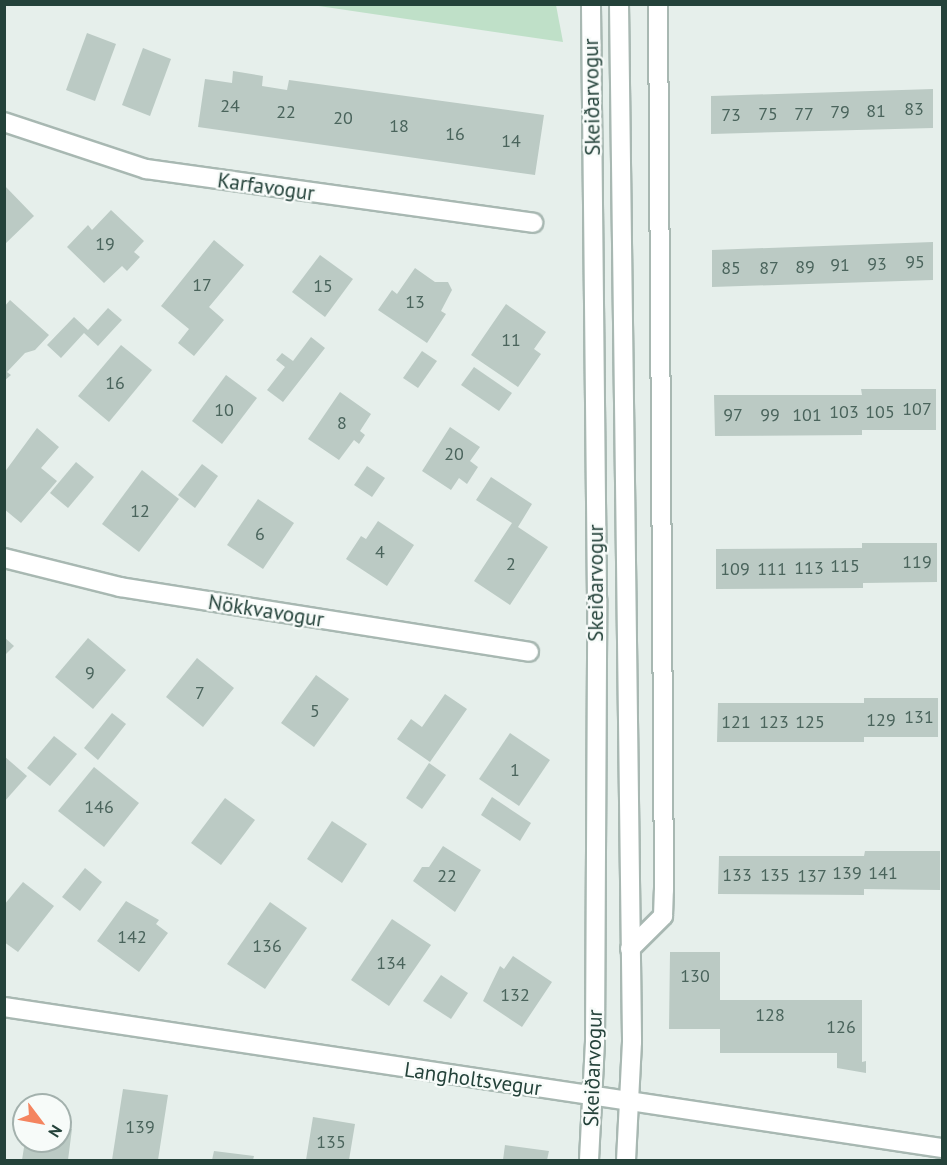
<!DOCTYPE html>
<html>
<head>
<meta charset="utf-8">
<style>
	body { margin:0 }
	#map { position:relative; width:947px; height:1165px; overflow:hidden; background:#e6efeb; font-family:"PT Sans",sans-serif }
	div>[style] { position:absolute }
	.green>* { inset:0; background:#bfe0c8 }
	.building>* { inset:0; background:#bbcac4 }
	.roads { filter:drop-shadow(2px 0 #a8b8b2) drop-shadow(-2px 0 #a8b8b2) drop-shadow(0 2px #a8b8b2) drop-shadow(0 -2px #a8b8b2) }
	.minor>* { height:18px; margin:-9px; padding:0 9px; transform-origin:9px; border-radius:9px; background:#fff }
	span { translate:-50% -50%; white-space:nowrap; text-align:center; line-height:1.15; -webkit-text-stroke:4.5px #f7fbf9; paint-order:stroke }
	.number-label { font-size:18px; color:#4a645c }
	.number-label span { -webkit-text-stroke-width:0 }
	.street-label { font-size:21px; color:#24423a }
	.frame { position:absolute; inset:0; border:6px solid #24423a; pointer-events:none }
	.north { position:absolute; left:12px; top:1093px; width:60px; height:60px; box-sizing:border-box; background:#f7fbf9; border:2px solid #a3b1ad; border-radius:50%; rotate:122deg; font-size:16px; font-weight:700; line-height:24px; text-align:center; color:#24423a }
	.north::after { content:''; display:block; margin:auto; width:21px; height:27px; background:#f4845f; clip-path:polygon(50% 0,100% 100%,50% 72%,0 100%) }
</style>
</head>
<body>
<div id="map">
	<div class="green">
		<i style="clip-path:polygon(513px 5px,556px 5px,563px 42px,312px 5px)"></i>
	</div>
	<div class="building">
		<i style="clip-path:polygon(87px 33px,116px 44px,95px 101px,66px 90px)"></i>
		<i style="clip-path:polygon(143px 48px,171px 59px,150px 116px,122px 105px)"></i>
		<i style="clip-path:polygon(233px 71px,263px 76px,262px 86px,287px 90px,289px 80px,544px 115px,535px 175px,198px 127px,205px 79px,232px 83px)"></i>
		<i style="clip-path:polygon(933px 89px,933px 128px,711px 134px,711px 96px)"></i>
		<i style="clip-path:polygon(4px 185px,34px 216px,4px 245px)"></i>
		<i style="clip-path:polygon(111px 210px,144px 241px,134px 252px,140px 257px,127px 271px,122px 266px,104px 283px,67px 247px,88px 225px,92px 230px)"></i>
		<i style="clip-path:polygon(214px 240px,244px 265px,209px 307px,224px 320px,194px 356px,178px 343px,189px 329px,161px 306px)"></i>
		<i style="clip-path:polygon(933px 242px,933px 280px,712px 287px,712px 250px)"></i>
		<i style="clip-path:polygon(320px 255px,353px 279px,325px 317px,292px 292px)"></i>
		<i style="clip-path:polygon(415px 268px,435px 282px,448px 282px,452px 290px,441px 311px,446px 314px,427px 343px,378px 310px,392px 290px,397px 294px)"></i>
		<i style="clip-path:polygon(10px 300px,49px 335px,35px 350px,25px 353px,7px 372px,11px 375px,4px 381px,4px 307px)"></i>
		<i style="clip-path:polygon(506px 304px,546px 332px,534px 349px,541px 354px,518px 387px,471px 355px)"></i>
		<i style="clip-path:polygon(108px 308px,122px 320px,98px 346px,84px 333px,61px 358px,47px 345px,74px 317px,88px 330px)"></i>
		<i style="clip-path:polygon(311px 337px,325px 348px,283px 402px,267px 390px,285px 367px,276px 360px,282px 353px,293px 361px)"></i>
		<i style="clip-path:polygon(121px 345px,152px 370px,109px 422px,78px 396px)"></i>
		<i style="clip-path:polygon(422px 351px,437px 361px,418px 388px,403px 378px)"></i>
		<i style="clip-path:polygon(474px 367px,512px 393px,499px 411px,461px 385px)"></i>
		<i style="clip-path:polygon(226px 375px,257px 398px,222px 444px,192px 421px)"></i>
		<i style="clip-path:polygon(861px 389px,936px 389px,936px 430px,862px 430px,862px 435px,715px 436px,714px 395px,862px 395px)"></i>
		<i style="clip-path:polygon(340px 392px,371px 414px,360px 431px,365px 435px,359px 444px,354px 440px,339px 460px,308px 439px)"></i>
		<i style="clip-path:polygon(450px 427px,480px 447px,470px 461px,478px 467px,467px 484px,459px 478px,451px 490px,422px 471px)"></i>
		<i style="clip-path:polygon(37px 428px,59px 447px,41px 468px,57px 481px,21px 523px,4px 509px,4px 473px)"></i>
		<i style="clip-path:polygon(76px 462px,94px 477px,68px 508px,50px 493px)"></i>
		<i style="clip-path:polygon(202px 464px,218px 476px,195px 508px,178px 495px)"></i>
		<i style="clip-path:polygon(367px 466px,385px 478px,372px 497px,354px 485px)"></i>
		<i style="clip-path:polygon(142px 470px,179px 499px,139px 552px,102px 524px)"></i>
		<i style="clip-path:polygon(491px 477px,532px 504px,518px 527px,548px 547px,510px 605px,474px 581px,512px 523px,476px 500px)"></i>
		<i style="clip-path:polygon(258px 499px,294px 523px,263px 569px,227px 545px)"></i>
		<i style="clip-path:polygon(378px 521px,414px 545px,387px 586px,346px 559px,361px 536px,366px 539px)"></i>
		<i style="clip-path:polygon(862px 543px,937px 543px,937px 582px,863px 583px,863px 588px,716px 589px,716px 549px,862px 548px)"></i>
		<i style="clip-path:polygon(4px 637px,14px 646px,4px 656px)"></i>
		<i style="clip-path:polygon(88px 638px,126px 670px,93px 709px,55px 677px)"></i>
		<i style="clip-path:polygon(197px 658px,234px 688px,203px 727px,166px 697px)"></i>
		<i style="clip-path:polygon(316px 675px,349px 699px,314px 747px,281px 723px)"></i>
		<i style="clip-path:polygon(445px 694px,467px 709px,430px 762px,397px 739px,411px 719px,422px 727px)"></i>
		<i style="clip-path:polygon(864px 698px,938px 698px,938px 737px,864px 737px,864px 742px,717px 742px,718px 703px,864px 703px)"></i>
		<i style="clip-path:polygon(112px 713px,126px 724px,98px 760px,84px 748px)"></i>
		<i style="clip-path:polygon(510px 733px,550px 760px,519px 806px,479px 779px)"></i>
		<i style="clip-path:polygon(54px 736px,77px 754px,50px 786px,27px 768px)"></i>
		<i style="clip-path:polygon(4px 756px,27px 776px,4px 802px)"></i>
		<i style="clip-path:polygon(429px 763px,446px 775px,422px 809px,406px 798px)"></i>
		<i style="clip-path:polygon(94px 767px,139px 803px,104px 847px,58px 811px)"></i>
		<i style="clip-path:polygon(492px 797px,531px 823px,520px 841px,481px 815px)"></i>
		<i style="clip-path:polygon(225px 798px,255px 820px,221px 865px,191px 843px)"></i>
		<i style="clip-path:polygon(332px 821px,367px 844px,342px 883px,307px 859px)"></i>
		<i style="clip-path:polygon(443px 846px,481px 870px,455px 912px,413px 881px,422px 867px,429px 867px)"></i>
		<i style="clip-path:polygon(865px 851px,940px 851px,940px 890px,864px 889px,864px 895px,718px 894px,719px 856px,864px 856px)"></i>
		<i style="clip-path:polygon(85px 868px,102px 882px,80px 911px,62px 897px)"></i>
		<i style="clip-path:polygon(23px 882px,54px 906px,18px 952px,4px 942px,4px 905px)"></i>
		<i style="clip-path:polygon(126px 901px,159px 920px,156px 924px,168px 933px,139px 972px,97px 941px)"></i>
		<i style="clip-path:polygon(270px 902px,307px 928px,265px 989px,227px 964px)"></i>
		<i style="clip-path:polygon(392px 919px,431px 945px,389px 1006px,351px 980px)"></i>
		<i style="clip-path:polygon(670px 952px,720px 952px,720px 1000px,862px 1000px,862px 1062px,866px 1061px,866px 1073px,837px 1068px,837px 1053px,720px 1053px,720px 1029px,669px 1029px)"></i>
		<i style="clip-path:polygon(513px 956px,552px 982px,522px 1027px,483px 1001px,500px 966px,504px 969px)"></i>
		<i style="clip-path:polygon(441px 975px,468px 993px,451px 1019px,423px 1001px)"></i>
		<i style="clip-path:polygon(123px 1089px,168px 1095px,158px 1160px,112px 1160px)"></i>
		<i style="clip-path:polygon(313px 1117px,355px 1124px,349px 1160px,306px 1160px)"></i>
		<i style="clip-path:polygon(60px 1127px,72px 1129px,68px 1160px,22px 1160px,25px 1141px,60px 1141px)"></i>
		<i style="clip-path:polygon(505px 1145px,549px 1151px,547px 1160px,503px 1160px)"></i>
		<i style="clip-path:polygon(214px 1151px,254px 1156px,253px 1160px,212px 1160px)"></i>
	</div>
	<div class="roads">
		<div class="minor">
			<i style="left:619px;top:4px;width:1038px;rotate:89.28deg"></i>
			<i style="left:632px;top:1042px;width:118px;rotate:92.9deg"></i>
			<i style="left:4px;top:122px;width:150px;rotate:18.3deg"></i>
			<i style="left:146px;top:169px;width:391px;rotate:7.9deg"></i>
			<i style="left:4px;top:558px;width:120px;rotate:14deg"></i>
			<i style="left:120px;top:587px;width:414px;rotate:9deg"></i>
			<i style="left:630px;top:949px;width:47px;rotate:-45deg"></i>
			<i style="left:663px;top:916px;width:26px;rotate:-88deg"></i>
			<i style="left:664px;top:890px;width:886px;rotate:-90.39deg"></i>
			<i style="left:4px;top:1007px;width:949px;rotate:8.55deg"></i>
			<i style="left:589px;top:1160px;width:118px;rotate:-87.1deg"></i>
			<i style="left:595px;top:1042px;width:443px;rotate:-89.7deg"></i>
			<i style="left:597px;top:599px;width:595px;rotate:-90.58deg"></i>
		</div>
	</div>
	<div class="number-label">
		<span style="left:230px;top:106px">24</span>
		<span style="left:914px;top:109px">83</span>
		<span style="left:876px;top:111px">81</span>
		<span style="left:286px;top:112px">22</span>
		<span style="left:840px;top:112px">79</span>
		<span style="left:768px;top:114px">75</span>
		<span style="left:804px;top:114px">77</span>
		<span style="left:731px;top:115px">73</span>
		<span style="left:343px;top:118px">20</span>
		<span style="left:399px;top:126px">18</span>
		<span style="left:455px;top:134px">16</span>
		<span style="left:511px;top:141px">14</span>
		<span style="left:105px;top:244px">19</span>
		<span style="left:915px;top:262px">95</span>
		<span style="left:877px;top:264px">93</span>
		<span style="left:840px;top:265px">91</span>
		<span style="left:805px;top:267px">89</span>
		<span style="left:731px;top:268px">85</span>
		<span style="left:769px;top:268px">87</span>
		<span style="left:202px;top:285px">17</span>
		<span style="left:323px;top:286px">15</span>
		<span style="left:415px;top:302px">13</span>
		<span style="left:511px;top:340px">11</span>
		<span style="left:115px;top:383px">16</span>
		<span style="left:917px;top:409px">107</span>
		<span style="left:224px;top:410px">10</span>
		<span style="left:844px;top:412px">103</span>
		<span style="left:880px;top:412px">105</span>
		<span style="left:733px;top:415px">97</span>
		<span style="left:770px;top:415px">99</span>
		<span style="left:807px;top:415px">101</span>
		<span style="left:342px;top:423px">8</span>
		<span style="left:454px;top:454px">20</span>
		<span style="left:140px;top:511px">12</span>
		<span style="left:260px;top:534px">6</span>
		<span style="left:380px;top:552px">4</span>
		<span style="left:917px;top:562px">119</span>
		<span style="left:511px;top:564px">2</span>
		<span style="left:845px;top:566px">115</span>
		<span style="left:809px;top:568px">113</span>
		<span style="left:735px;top:569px">109</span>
		<span style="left:772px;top:569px">111</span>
		<span style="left:90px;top:673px">9</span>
		<span style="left:200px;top:693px">7</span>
		<span style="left:315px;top:711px">5</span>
		<span style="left:919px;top:717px">131</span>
		<span style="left:881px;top:720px">129</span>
		<span style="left:736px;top:722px">121</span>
		<span style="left:774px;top:722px">123</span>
		<span style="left:810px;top:722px">125</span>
		<span style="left:515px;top:770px">1</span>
		<span style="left:99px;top:807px">146</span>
		<span style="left:847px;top:873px">139</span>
		<span style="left:883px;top:873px">141</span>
		<span style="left:737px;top:875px">133</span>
		<span style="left:775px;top:875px">135</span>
		<span style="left:447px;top:876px">22</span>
		<span style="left:812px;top:876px">137</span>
		<span style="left:132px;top:937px">142</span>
		<span style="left:267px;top:946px">136</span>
		<span style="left:391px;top:963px">134</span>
		<span style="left:695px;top:976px">130</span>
		<span style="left:515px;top:995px">132</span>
		<span style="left:770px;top:1015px">128</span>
		<span style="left:841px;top:1027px">126</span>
		<span style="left:140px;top:1127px">139</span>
		<span style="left:331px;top:1142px">135</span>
	</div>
	<div class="street-label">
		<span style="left:592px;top:97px;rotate:-91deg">Skeiðarvogur</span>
		<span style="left:266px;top:187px;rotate:8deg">Karfavogur</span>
		<span style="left:596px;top:583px;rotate:-90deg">Skeiðarvogur</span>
		<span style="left:266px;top:611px;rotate:9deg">Nökkvavogur</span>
		<span style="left:593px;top:1068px;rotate:-88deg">Skeiðarvogur</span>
		<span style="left:473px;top:1079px;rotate:8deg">Langholtsvegur</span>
	</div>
	<div class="frame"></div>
	<div class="north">N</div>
</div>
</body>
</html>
